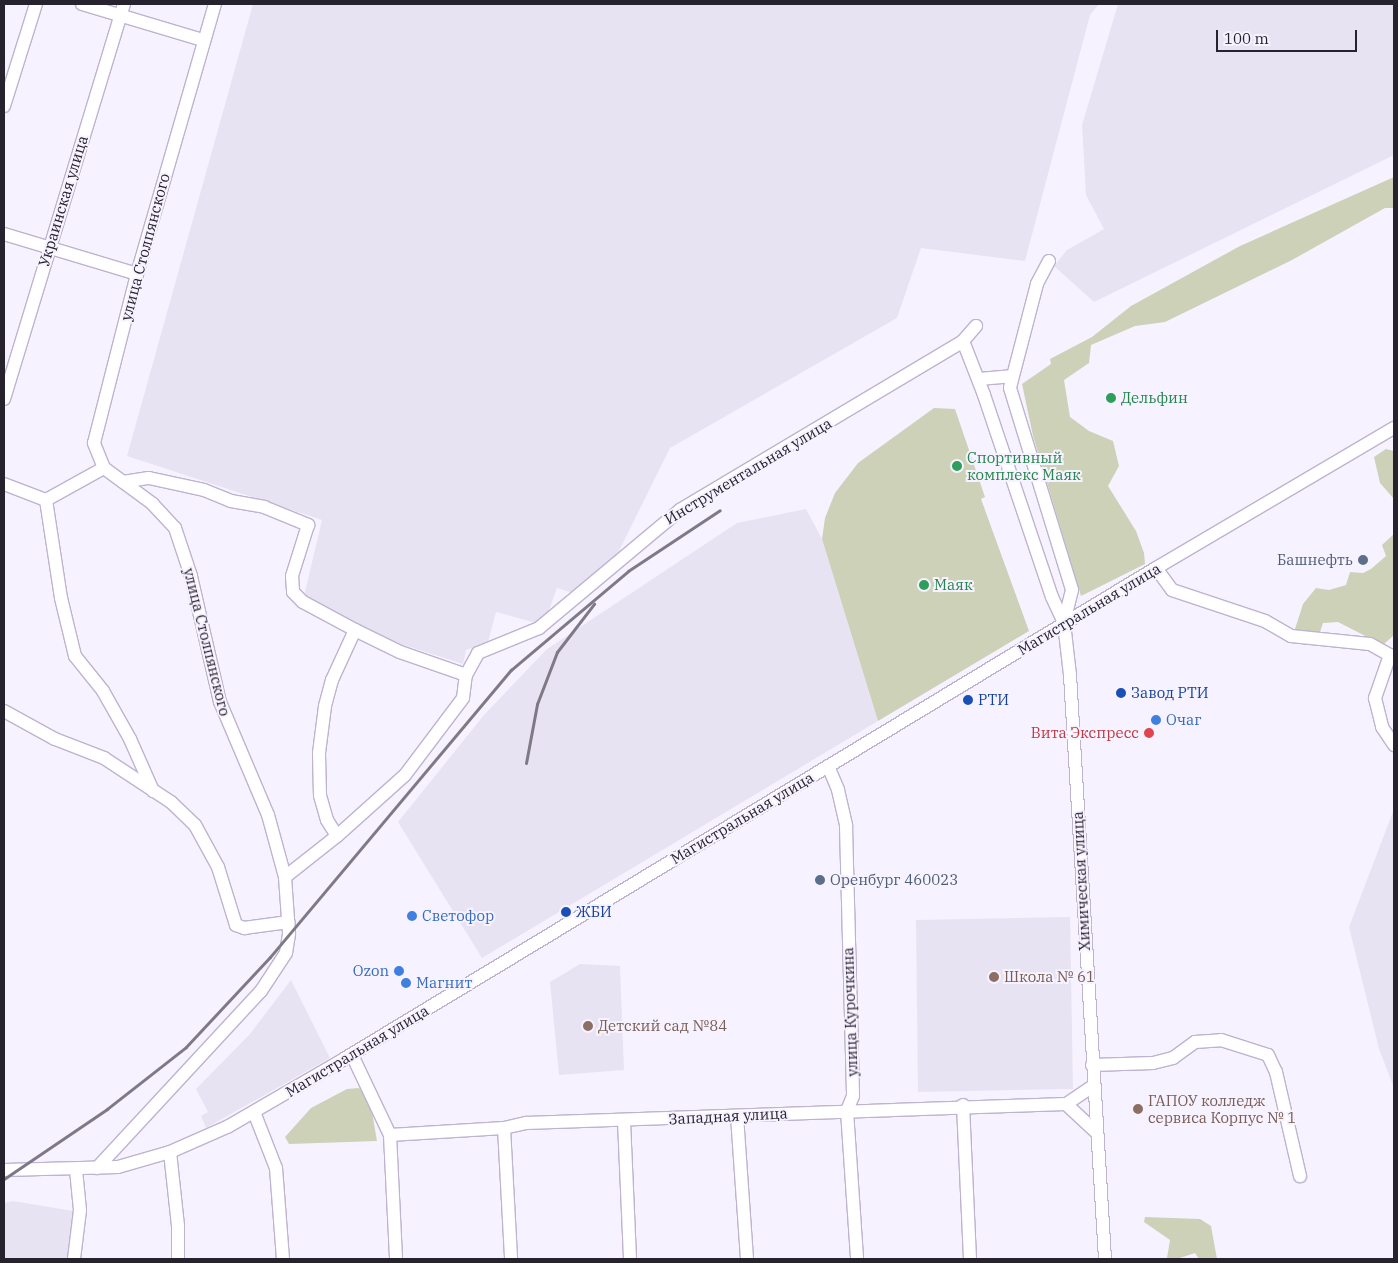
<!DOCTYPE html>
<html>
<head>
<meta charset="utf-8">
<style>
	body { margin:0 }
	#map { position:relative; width:1398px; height:1263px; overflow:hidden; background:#f7f2ff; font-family:"IBM Plex Serif",serif }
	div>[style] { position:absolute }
	.built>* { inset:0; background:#e8e3f2 }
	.green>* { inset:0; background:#cdd1b8 }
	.roads { filter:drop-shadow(1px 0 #beb3d0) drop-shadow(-1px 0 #beb3d0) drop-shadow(0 1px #beb3d0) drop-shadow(0 -1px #beb3d0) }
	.minor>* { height:12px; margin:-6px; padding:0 6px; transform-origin:6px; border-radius:6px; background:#fff }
	.rail>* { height:3px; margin:-1.5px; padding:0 1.5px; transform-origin:1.5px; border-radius:1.5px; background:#7e7985 }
	.dots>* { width:14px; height:14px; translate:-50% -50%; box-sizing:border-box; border:2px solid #f7f2ff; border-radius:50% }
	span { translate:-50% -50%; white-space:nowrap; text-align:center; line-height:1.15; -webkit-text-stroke:4px #f7f2ff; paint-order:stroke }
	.street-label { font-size:15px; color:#27232e }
	.leisure-label { font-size:15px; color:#27864d }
	.left { translate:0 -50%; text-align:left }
	.service-label { font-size:15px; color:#4e5e75 }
	.right { translate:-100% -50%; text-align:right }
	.transit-label { font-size:15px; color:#164399 }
	.shop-label { font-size:15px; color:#366cbe }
	.health-label { font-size:15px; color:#be3a42 }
	.education-label { font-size:15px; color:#785e54 }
	.frame { position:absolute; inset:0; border:5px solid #27232e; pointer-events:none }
	.scale { position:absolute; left:1216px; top:30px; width:141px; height:22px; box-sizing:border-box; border:2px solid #27232e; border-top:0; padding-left:6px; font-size:15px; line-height:18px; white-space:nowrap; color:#27232e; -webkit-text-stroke:4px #f7f2ff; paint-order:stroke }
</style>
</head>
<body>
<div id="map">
	<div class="built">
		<i style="clip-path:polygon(253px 4px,1099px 4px,1090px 15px,1025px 261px,921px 248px,897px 318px,670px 448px,616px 557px,573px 593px,557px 588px,547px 616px,536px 623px,496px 612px,488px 642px,466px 650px,463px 664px,376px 636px,304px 596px,322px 520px,127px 456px)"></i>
		<i style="clip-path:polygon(1118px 4px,1394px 4px,1394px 155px,1094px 302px,1054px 266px,1067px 250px,1104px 229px,1086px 195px,1082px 125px)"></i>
		<i style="clip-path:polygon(806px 509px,822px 539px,878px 721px,482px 958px,398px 822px,484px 715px,547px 649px,737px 523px)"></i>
		<i style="clip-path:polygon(1394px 809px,1394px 1088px,1379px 1049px,1349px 927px)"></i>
		<i style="clip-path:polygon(1070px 917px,1073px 1089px,918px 1092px,916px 920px)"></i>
		<i style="clip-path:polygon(580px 964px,620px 966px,624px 1070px,559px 1075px,550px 982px)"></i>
		<i style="clip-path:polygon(291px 980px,330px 1058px,206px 1128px,201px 1116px,208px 1112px,196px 1089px,250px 1034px)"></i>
		<i style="clip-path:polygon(13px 1201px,73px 1211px,67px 1259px,4px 1259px,4px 1203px)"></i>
	</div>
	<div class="green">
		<i style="clip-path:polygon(1394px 177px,1394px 208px,1385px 208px,1292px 260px,1165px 322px,1135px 326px,1091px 345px,1089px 363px,1064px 380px,1070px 417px,1089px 431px,1113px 441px,1119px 466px,1108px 486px,1136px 531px,1144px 553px,1145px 564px,1081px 596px,1033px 436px,1022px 384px,1051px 364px,1050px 359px,1092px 337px,1131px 306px,1240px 246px)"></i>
		<i style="clip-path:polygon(934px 408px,955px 409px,985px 497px,981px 499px,1029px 631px,878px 721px,822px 539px,825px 518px,835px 493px,858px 463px)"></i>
		<i style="clip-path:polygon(1386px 449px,1394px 451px,1394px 499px,1380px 483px,1374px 457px)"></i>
		<i style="clip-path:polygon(1394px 534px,1394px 635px,1383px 645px,1338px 622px,1323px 623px,1319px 635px,1295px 629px,1303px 604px,1316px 588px,1329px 590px,1346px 585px,1350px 572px,1363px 573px,1371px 569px,1386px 556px,1382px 545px)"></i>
		<i style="clip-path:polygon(359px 1088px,366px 1096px,372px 1112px,377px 1141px,289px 1144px,285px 1137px,311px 1108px,347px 1089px)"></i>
		<i style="clip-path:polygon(1145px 1217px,1200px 1219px,1211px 1226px,1217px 1259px,1199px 1259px,1195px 1253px,1177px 1259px,1167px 1258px,1170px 1240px,1144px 1222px)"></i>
	</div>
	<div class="roads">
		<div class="minor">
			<i style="left:82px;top:4px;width:126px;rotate:16.6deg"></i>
			<i style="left:4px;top:106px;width:107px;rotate:-72.6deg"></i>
			<i style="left:4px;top:234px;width:139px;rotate:16.7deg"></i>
			<i style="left:1049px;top:261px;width:26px;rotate:118deg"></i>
			<i style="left:1037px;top:284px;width:107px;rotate:104.6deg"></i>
			<i style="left:1010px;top:388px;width:211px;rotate:72.9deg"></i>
			<i style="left:1072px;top:590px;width:34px;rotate:104deg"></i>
			<i style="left:963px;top:341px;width:58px;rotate:68.7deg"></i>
			<i style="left:984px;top:395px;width:213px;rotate:71.4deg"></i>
			<i style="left:1052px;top:597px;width:29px;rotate:65deg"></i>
			<i style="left:1064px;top:623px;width:52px;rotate:83.4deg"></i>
			<i style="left:1070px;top:675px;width:585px;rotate:86.57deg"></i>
			<i style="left:979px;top:379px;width:32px;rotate:-5deg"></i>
			<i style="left:4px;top:399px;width:413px;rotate:-73.1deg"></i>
			<i style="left:123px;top:482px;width:26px;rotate:-9deg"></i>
			<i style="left:149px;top:478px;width:56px;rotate:12.3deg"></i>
			<i style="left:204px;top:490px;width:29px;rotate:22deg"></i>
			<i style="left:231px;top:501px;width:34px;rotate:10deg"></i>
			<i style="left:264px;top:507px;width:48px;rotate:22.2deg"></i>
			<i style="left:308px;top:525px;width:53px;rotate:107.4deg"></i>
			<i style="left:292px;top:576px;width:16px;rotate:86deg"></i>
			<i style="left:293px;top:592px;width:14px;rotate:45deg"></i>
			<i style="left:303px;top:602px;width:59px;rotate:28.3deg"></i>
			<i style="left:4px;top:484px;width:45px;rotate:20.9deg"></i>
			<i style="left:46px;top:500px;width:66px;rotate:-28.9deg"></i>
			<i style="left:46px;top:500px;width:99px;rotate:81.3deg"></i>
			<i style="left:61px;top:598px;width:60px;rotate:76.4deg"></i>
			<i style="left:75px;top:656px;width:45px;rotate:51.3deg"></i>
			<i style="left:103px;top:691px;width:55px;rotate:60.6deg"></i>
			<i style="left:130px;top:739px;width:57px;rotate:66.1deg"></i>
			<i style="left:1156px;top:568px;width:27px;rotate:54deg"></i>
			<i style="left:1172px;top:590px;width:98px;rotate:18.4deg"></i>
			<i style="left:1265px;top:621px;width:30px;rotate:30deg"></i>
			<i style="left:1291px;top:636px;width:79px;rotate:5.8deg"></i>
			<i style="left:1370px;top:644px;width:23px;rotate:29deg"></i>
			<i style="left:1390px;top:655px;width:46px;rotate:109.2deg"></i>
			<i style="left:1375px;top:698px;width:30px;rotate:76deg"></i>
			<i style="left:1382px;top:727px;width:22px;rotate:56deg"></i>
			<i style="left:4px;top:711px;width:58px;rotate:28.8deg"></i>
			<i style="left:55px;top:739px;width:53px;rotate:21.2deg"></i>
			<i style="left:104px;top:758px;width:80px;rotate:33.3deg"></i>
			<i style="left:171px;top:802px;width:33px;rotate:44deg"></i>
			<i style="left:195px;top:825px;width:48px;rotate:61.3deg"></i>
			<i style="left:218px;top:867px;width:61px;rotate:72.8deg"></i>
			<i style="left:236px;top:925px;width:9px;rotate:21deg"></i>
			<i style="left:244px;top:928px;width:45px;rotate:-7.6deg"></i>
			<i style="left:828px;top:766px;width:26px;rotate:67deg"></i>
			<i style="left:838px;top:790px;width:37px;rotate:77deg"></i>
			<i style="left:846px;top:826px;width:270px;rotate:88.5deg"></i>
			<i style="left:853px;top:1096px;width:16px;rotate:112deg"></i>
			<i style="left:847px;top:1111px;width:148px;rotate:86.1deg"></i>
			<i style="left:337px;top:836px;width:19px;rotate:-122deg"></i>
			<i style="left:327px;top:820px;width:26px;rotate:-106deg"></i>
			<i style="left:320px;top:795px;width:42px;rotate:-91.4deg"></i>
			<i style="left:319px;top:753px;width:47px;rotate:-82.7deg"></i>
			<i style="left:325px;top:706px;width:27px;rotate:-75deg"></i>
			<i style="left:332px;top:680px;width:55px;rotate:-65.3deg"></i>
			<i style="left:355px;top:630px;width:50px;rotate:26.1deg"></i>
			<i style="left:400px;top:652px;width:70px;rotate:19.2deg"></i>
			<i style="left:285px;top:877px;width:66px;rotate:-38.3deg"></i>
			<i style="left:337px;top:836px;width:91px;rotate:-41.9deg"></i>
			<i style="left:405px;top:775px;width:96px;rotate:-53deg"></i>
			<i style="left:463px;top:698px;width:23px;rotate:-83deg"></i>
			<i style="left:466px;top:675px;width:25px;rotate:-61deg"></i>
			<i style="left:478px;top:653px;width:66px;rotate:-22.3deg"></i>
			<i style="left:539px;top:628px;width:184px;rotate:-39.9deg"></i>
			<i style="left:680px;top:510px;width:330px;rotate:-30.8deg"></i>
			<i style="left:963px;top:341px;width:20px;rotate:-49deg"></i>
			<i style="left:352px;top:1055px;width:89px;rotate:64.6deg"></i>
			<i style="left:390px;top:1135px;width:124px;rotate:87.2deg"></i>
			<i style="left:1092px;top:1065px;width:61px;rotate:-1.9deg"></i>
			<i style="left:1153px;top:1063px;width:21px;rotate:-14deg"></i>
			<i style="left:1173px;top:1058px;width:27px;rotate:-36deg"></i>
			<i style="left:1195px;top:1042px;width:26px;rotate:-4deg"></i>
			<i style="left:1221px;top:1040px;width:49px;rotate:17.7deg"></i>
			<i style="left:1268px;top:1055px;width:19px;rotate:65deg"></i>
			<i style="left:1276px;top:1072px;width:107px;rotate:77deg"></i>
			<i style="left:1093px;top:1086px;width:32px;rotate:146deg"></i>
			<i style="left:1066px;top:1104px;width:42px;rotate:43.1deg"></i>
			<i style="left:963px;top:1105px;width:154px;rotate:87.4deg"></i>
			<i style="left:254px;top:1112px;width:60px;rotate:68.6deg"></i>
			<i style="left:276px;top:1168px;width:91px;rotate:85.6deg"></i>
			<i style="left:737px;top:1116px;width:143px;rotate:86deg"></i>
			<i style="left:624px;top:1121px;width:138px;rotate:87.5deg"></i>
			<i style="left:504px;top:1128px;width:131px;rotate:86.9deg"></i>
			<i style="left:390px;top:1135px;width:114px;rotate:-3.5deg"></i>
			<i style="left:504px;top:1128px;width:23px;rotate:-13deg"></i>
			<i style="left:526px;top:1123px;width:540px;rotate:-2.02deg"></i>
			<i style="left:170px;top:1152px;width:74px;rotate:83.8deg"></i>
			<i style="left:178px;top:1226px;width:33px;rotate:90deg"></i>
			<i style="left:97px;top:1168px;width:241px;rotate:-47.2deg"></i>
			<i style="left:261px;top:991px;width:45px;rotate:-56.7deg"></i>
			<i style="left:286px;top:953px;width:20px;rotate:-81deg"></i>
			<i style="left:289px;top:933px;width:56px;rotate:-94.1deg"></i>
			<i style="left:285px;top:877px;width:64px;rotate:-105.3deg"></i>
			<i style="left:268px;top:815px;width:123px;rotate:-113deg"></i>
			<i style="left:220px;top:702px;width:129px;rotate:-103deg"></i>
			<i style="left:191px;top:576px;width:51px;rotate:-108.4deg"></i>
			<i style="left:175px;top:528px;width:33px;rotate:-133deg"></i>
			<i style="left:153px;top:504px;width:61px;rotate:-143.7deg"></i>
			<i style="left:104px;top:468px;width:27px;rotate:-112deg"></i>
			<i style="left:94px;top:443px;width:174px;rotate:-75.7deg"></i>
			<i style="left:137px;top:274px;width:281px;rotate:-73.9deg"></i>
			<i style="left:4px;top:1170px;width:114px;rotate:-1.5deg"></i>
			<i style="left:118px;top:1167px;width:54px;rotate:-16.1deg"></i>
			<i style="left:170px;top:1152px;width:64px;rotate:-23.8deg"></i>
			<i style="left:229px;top:1126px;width:133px;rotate:-30.2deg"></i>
			<i style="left:344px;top:1059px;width:949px;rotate:-31.16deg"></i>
			<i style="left:1156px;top:568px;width:276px;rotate:-30.5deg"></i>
			<i style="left:74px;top:1259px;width:49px;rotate:-83deg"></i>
			<i style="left:80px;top:1210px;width:40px;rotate:-95.7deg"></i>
		</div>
	</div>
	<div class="rail">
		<i style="left:526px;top:763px;width:60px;rotate:-79.4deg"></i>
		<i style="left:537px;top:704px;width:56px;rotate:-69deg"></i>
		<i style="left:557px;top:652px;width:61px;rotate:-52.4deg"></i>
		<i style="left:4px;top:1179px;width:125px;rotate:-34.2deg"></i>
		<i style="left:107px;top:1109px;width:100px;rotate:-38.1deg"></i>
		<i style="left:186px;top:1047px;width:123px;rotate:-47deg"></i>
		<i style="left:270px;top:957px;width:375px;rotate:-50deg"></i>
		<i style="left:511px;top:670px;width:153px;rotate:-40.2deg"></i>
		<i style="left:628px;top:571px;width:110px;rotate:-33.5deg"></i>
	</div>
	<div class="dots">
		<i style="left:1111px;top:398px;background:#2e9e5b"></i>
		<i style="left:957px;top:466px;background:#2e9e5b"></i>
		<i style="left:1363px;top:560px;background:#5c6f8a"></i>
		<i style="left:924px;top:585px;background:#2e9e5b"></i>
		<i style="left:1121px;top:693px;background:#1a4fb4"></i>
		<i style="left:968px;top:700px;background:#1a4fb4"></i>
		<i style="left:1156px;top:720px;background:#3f7fe0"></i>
		<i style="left:1149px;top:733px;background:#e0444e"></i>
		<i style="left:820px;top:880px;background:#5c6f8a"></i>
		<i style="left:566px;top:912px;background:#1a4fb4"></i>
		<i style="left:412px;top:916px;background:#3f7fe0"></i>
		<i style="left:399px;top:971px;background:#3f7fe0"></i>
		<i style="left:994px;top:977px;background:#8d6e63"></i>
		<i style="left:406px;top:983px;background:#3f7fe0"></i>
		<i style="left:588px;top:1026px;background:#8d6e63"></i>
		<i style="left:1138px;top:1109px;background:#8d6e63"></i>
	</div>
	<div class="street-label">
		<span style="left:63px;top:201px;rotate:-73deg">Украинская улица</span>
		<span style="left:145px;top:247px;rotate:-75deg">улица Столпянского</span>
		<span style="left:748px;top:471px;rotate:-31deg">Инструментальная улица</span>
		<span style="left:1089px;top:609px;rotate:-31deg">Магистральная улица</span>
		<span style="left:207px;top:642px;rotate:76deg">улица Столпянского</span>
		<span style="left:742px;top:818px;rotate:-31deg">Магистральная улица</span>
		<span style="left:1081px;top:881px;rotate:-93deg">Химическая улица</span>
		<span style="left:850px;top:1012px;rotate:-92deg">улица Курочкина</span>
		<span style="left:357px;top:1051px;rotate:-31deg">Магистральная улица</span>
		<span style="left:728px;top:1116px;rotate:-3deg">Западная улица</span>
	</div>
	<div class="leisure-label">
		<span class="left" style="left:1121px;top:398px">Дельфин</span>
		<span class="left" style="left:967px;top:466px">Спортивный<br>комплекс Маяк</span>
		<span class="left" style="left:934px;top:585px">Маяк</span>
	</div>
	<div class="service-label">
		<span class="right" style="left:1353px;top:560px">Башнефть</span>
		<span class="left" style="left:830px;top:880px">Оренбург 460023</span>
	</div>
	<div class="transit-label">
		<span class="left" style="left:1131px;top:693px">Завод РТИ</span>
		<span class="left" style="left:978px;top:700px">РТИ</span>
		<span class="left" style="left:576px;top:912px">ЖБИ</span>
	</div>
	<div class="shop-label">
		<span class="left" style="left:1166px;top:720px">Очаг</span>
		<span class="left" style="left:422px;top:916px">Светофор</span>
		<span class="right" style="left:389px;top:971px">Ozon</span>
		<span class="left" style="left:416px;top:983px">Магнит</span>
	</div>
	<div class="health-label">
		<span class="right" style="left:1139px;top:733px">Вита Экспресс</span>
	</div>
	<div class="education-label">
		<span class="left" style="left:1004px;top:977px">Школа № 61</span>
		<span class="left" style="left:598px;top:1026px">Детский сад №84</span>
		<span class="left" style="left:1148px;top:1109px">ГАПОУ колледж<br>сервиса Корпус № 1</span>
	</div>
	<div class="frame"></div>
	<div class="scale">100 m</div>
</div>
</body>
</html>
